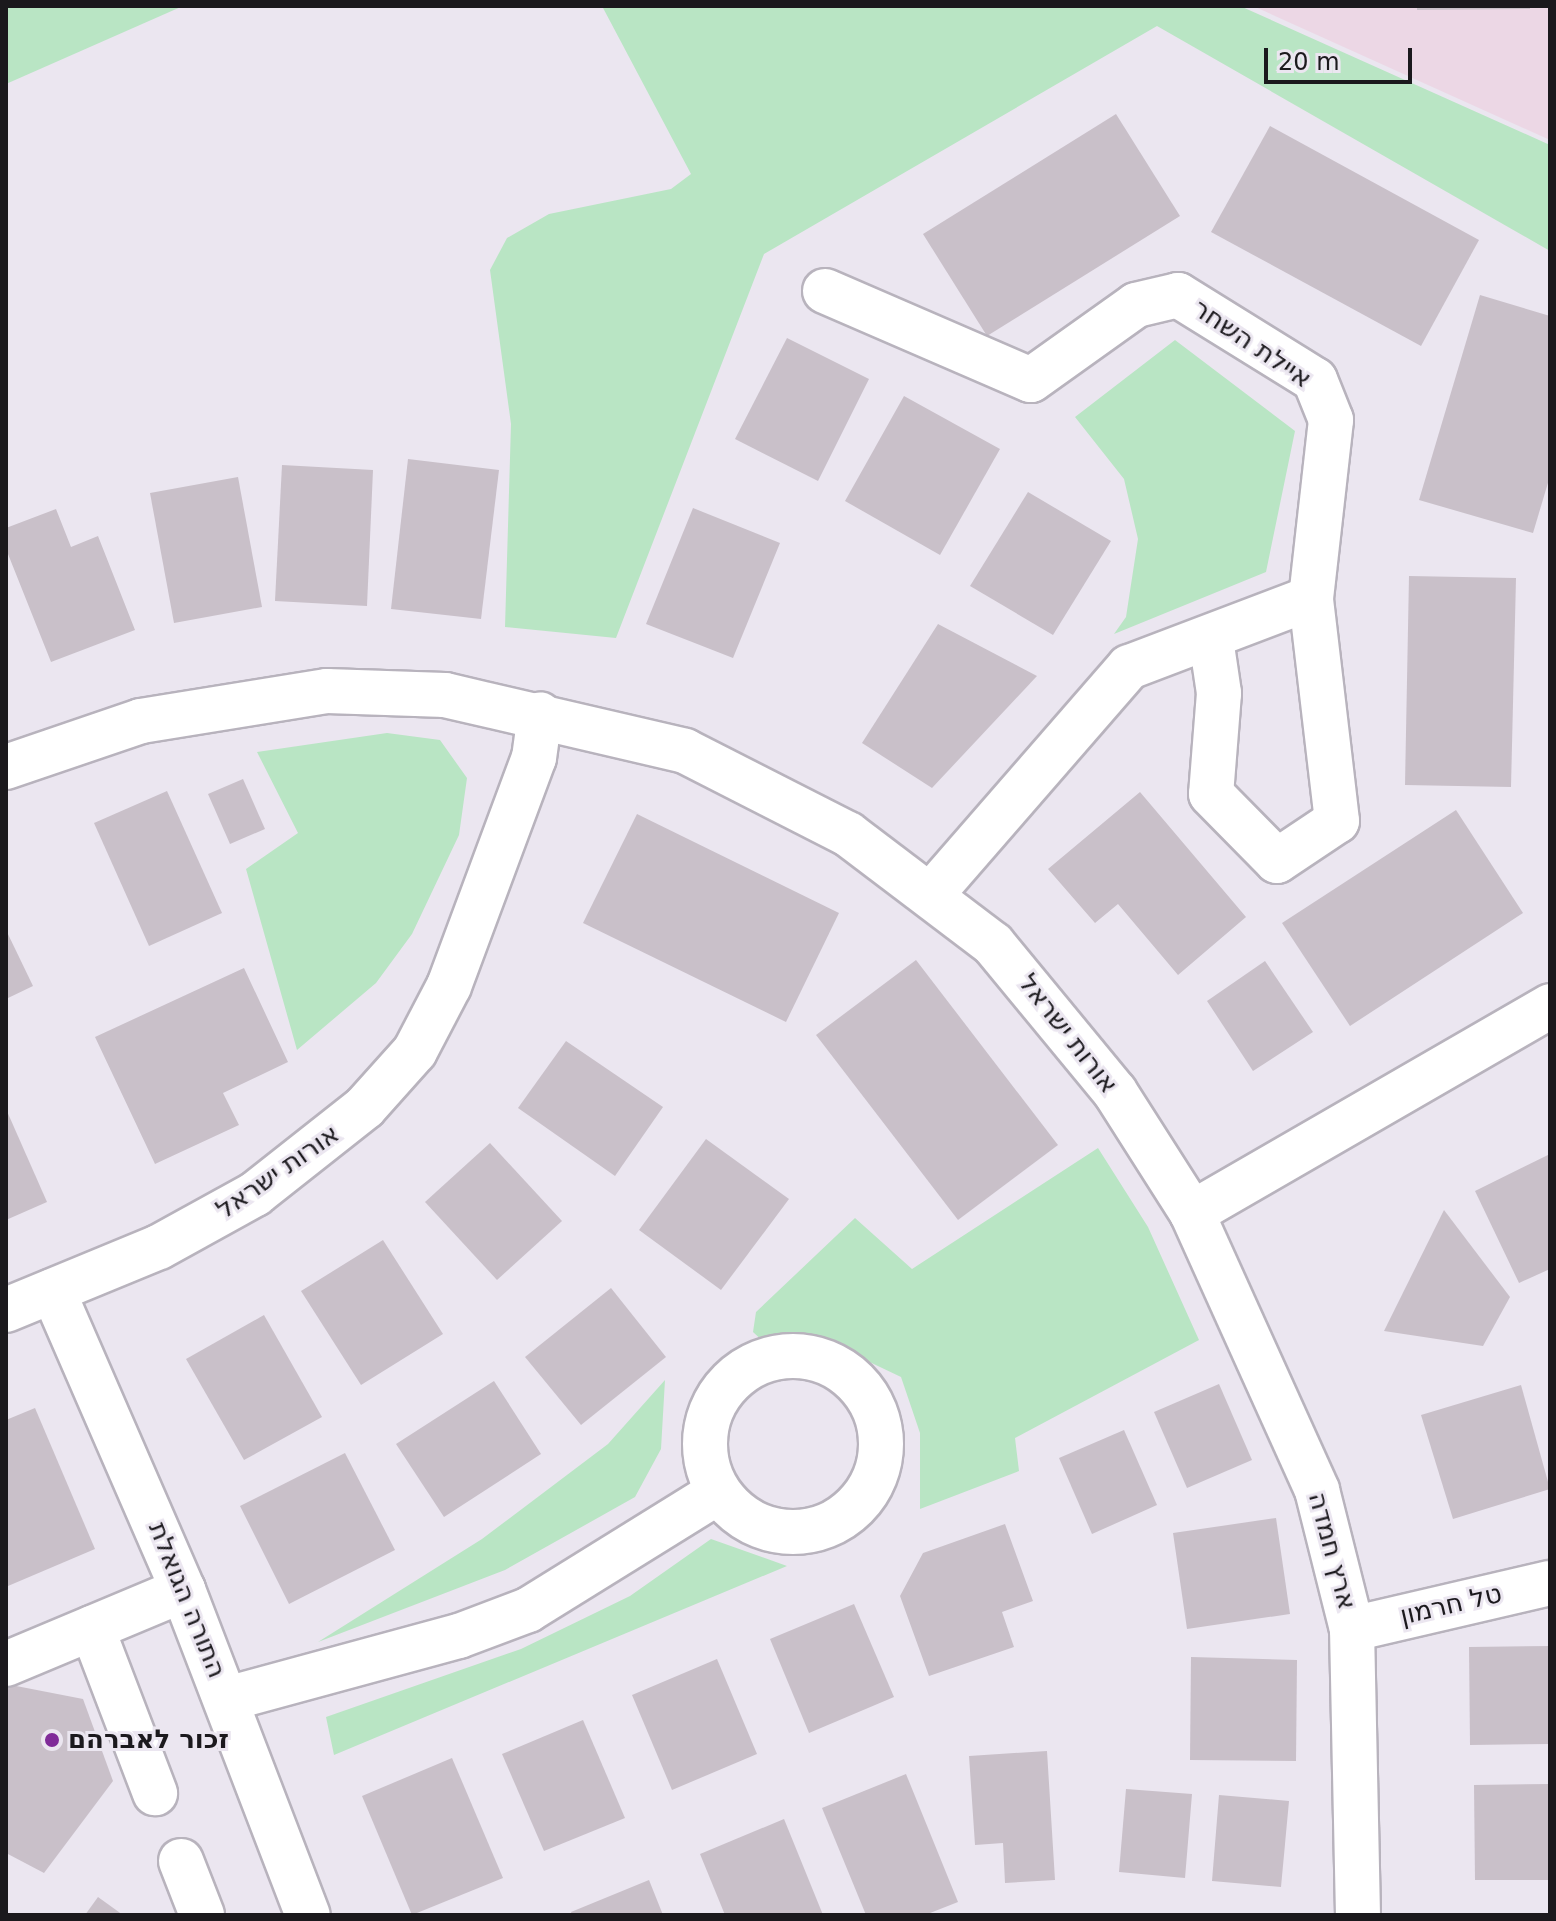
<!DOCTYPE html>
<html>
<head>
<meta charset="utf-8">
<style>
	body { margin:0 }
	#map { position:relative; width:1556px; height:1921px; overflow:hidden; background:#ebe6f0; font-family:"DejaVu Sans",Heebo,sans-serif }
	div>[style] { position:absolute }
	.education>* { inset:0; background:#ecd7e5 }
	.green>* { inset:0; background:#b9e5c4 }
	.building>* { inset:0; background:#c9c0c9 }
	.roads { filter:drop-shadow(2px 0 #b8b3bd) drop-shadow(-2px 0 #b8b3bd) drop-shadow(0 2px #b8b3bd) drop-shadow(0 -2px #b8b3bd) }
	.minor>* { height:44px; margin:-22px; padding:0 22px; transform-origin:22px; border-radius:22px; background:#fff }
	.minor>.ring { margin:-22px; padding:0; box-sizing:content-box; background:none; border:44px solid #fff; border-radius:50% }
	.dots>* { width:22px; height:22px; translate:-50% -50%; box-sizing:border-box; border:4px solid #ebe6f0; border-radius:50% }
	span { translate:-50% -50%; white-space:nowrap; text-align:center; line-height:1.15; -webkit-text-stroke:6px #ebe6f0; paint-order:stroke }
	.street-label { font-size:26px; color:#1b191d }
	.poi-label { font-size:26px; color:#1b191d; font-weight:700 }
	.left { translate:0 -50%; text-align:left }
	.frame { position:absolute; inset:0; border:8px solid #1b191d; pointer-events:none }
	.scale { position:absolute; left:1264px; top:48px; width:148px; height:36px; box-sizing:border-box; border:4px solid #1b191d; border-top:0; padding-left:10px; font-size:24px; line-height:28px; white-space:nowrap; color:#1b191d; -webkit-text-stroke:6px #ebe6f0; paint-order:stroke }
</style>
</head>
<body>
<div id="map">
	<div class="education">
		<i style="clip-path:polygon(1253px 6px,1550px 6px,1550px 140px)"></i>
	</div>
	<div class="green">
		<i style="clip-path:polygon(6px 6px,183px 6px,6px 84px)"></i>
		<i style="clip-path:polygon(602px 6px,1240px 6px,1550px 145px,1550px 251px,1157px 26px,764px 254px,616px 638px,505px 627px,511px 424px,490px 270px,507px 238px,549px 214px,671px 189px,691px 174px)"></i>
		<i style="clip-path:polygon(1175px 340px,1295px 431px,1266px 572px,1114px 634px,1126px 617px,1138px 539px,1124px 479px,1075px 417px)"></i>
		<i style="clip-path:polygon(387px 733px,440px 740px,467px 778px,459px 835px,412px 934px,376px 983px,297px 1050px,246px 869px,298px 833px,257px 752px)"></i>
		<i style="clip-path:polygon(1098px 1148px,1148px 1227px,1199px 1340px,1015px 1438px,1019px 1471px,920px 1509px,920px 1433px,901px 1377px,859px 1357px,766px 1344px,753px 1332px,756px 1312px,855px 1218px,912px 1269px)"></i>
		<i style="clip-path:polygon(665px 1380px,661px 1449px,635px 1497px,505px 1570px,318px 1642px,482px 1539px,608px 1444px)"></i>
		<i style="clip-path:polygon(711px 1539px,787px 1566px,334px 1755px,326px 1717px,521px 1649px,630px 1596px)"></i>
	</div>
	<div class="building">
		<i style="clip-path:polygon(1417px 6px,1530px 6px,1530px 9px,1417px 10px)"></i>
		<i style="clip-path:polygon(1116px 114px,1180px 216px,987px 336px,923px 234px)"></i>
		<i style="clip-path:polygon(1270px 126px,1479px 240px,1421px 346px,1211px 232px)"></i>
		<i style="clip-path:polygon(1480px 295px,1550px 316px,1550px 476px,1533px 533px,1419px 500px)"></i>
		<i style="clip-path:polygon(787px 338px,869px 379px,818px 481px,735px 439px)"></i>
		<i style="clip-path:polygon(904px 396px,1000px 449px,940px 555px,845px 501px)"></i>
		<i style="clip-path:polygon(408px 459px,499px 470px,481px 619px,391px 609px)"></i>
		<i style="clip-path:polygon(282px 465px,373px 470px,367px 606px,275px 601px)"></i>
		<i style="clip-path:polygon(238px 477px,262px 607px,174px 623px,150px 493px)"></i>
		<i style="clip-path:polygon(1028px 492px,1111px 541px,1053px 635px,970px 586px)"></i>
		<i style="clip-path:polygon(693px 508px,780px 543px,733px 658px,646px 624px)"></i>
		<i style="clip-path:polygon(56px 509px,71px 547px,98px 536px,135px 630px,51px 662px,6px 549px,6px 528px)"></i>
		<i style="clip-path:polygon(1409px 576px,1516px 578px,1511px 787px,1405px 785px)"></i>
		<i style="clip-path:polygon(938px 624px,1037px 676px,932px 788px,862px 743px)"></i>
		<i style="clip-path:polygon(243px 779px,265px 829px,230px 844px,208px 794px)"></i>
		<i style="clip-path:polygon(167px 791px,222px 913px,149px 946px,94px 823px)"></i>
		<i style="clip-path:polygon(1140px 792px,1246px 917px,1178px 975px,1118px 904px,1095px 923px,1048px 869px)"></i>
		<i style="clip-path:polygon(1456px 810px,1523px 913px,1350px 1026px,1282px 923px)"></i>
		<i style="clip-path:polygon(637px 814px,839px 913px,786px 1022px,583px 923px)"></i>
		<i style="clip-path:polygon(6px 930px,33px 986px,6px 999px)"></i>
		<i style="clip-path:polygon(916px 960px,1058px 1145px,958px 1220px,816px 1035px)"></i>
		<i style="clip-path:polygon(1265px 961px,1313px 1032px,1253px 1071px,1207px 1001px)"></i>
		<i style="clip-path:polygon(244px 968px,288px 1062px,223px 1093px,239px 1125px,155px 1164px,95px 1037px)"></i>
		<i style="clip-path:polygon(566px 1041px,663px 1107px,615px 1176px,518px 1108px)"></i>
		<i style="clip-path:polygon(6px 1109px,47px 1202px,6px 1220px)"></i>
		<i style="clip-path:polygon(706px 1139px,789px 1199px,721px 1290px,639px 1230px)"></i>
		<i style="clip-path:polygon(490px 1143px,562px 1221px,497px 1280px,425px 1202px)"></i>
		<i style="clip-path:polygon(1550px 1154px,1550px 1269px,1519px 1283px,1475px 1191px)"></i>
		<i style="clip-path:polygon(1444px 1210px,1510px 1297px,1483px 1346px,1384px 1331px)"></i>
		<i style="clip-path:polygon(383px 1240px,443px 1334px,361px 1385px,301px 1291px)"></i>
		<i style="clip-path:polygon(611px 1288px,666px 1357px,581px 1425px,525px 1357px)"></i>
		<i style="clip-path:polygon(264px 1315px,322px 1417px,244px 1460px,186px 1359px)"></i>
		<i style="clip-path:polygon(494px 1381px,541px 1454px,444px 1517px,396px 1444px)"></i>
		<i style="clip-path:polygon(1219px 1384px,1252px 1460px,1187px 1488px,1154px 1412px)"></i>
		<i style="clip-path:polygon(1521px 1385px,1550px 1489px,1453px 1519px,1421px 1415px)"></i>
		<i style="clip-path:polygon(35px 1408px,95px 1549px,8px 1586px,6px 1420px)"></i>
		<i style="clip-path:polygon(1124px 1430px,1157px 1505px,1092px 1534px,1059px 1458px)"></i>
		<i style="clip-path:polygon(345px 1453px,395px 1550px,289px 1604px,240px 1506px)"></i>
		<i style="clip-path:polygon(1276px 1518px,1290px 1614px,1187px 1629px,1173px 1533px)"></i>
		<i style="clip-path:polygon(1005px 1524px,1033px 1601px,1002px 1612px,1014px 1647px,929px 1676px,900px 1596px,923px 1553px)"></i>
		<i style="clip-path:polygon(854px 1604px,894px 1697px,809px 1733px,770px 1639px)"></i>
		<i style="clip-path:polygon(1550px 1646px,1550px 1744px,1470px 1745px,1469px 1647px)"></i>
		<i style="clip-path:polygon(1191px 1657px,1297px 1660px,1296px 1761px,1190px 1760px)"></i>
		<i style="clip-path:polygon(717px 1659px,757px 1754px,672px 1790px,632px 1695px)"></i>
		<i style="clip-path:polygon(6px 1684px,83px 1699px,113px 1781px,44px 1873px,6px 1853px)"></i>
		<i style="clip-path:polygon(583px 1720px,625px 1818px,544px 1851px,502px 1754px)"></i>
		<i style="clip-path:polygon(1047px 1751px,1055px 1880px,1005px 1883px,1003px 1843px,975px 1845px,969px 1756px)"></i>
		<i style="clip-path:polygon(452px 1758px,503px 1878px,412px 1915px,362px 1796px)"></i>
		<i style="clip-path:polygon(906px 1774px,958px 1902px,925px 1915px,866px 1915px,822px 1808px)"></i>
		<i style="clip-path:polygon(1550px 1784px,1550px 1880px,1475px 1880px,1474px 1785px)"></i>
		<i style="clip-path:polygon(1126px 1789px,1192px 1794px,1185px 1878px,1119px 1872px)"></i>
		<i style="clip-path:polygon(1219px 1795px,1289px 1801px,1281px 1887px,1212px 1881px)"></i>
		<i style="clip-path:polygon(784px 1819px,823px 1915px,725px 1915px,700px 1854px)"></i>
		<i style="clip-path:polygon(649px 1880px,663px 1915px,572px 1915px,571px 1912px)"></i>
		<i style="clip-path:polygon(98px 1897px,123px 1915px,85px 1915px)"></i>
	</div>
	<div class="roads">
		<div class="minor">
			<i style="left:825px;top:291px;width:224px;rotate:23.4deg"></i>
			<i style="left:1031px;top:380px;width:129px;rotate:-35.5deg"></i>
			<i style="left:1136px;top:305px;width:43px;rotate:-13.4deg"></i>
			<i style="left:1178px;top:295px;width:161px;rotate:31.8deg"></i>
			<i style="left:1315px;top:380px;width:43px;rotate:68.2deg"></i>
			<i style="left:1331px;top:420px;width:179px;rotate:96.4deg"></i>
			<i style="left:1311px;top:598px;width:195px;rotate:159.2deg"></i>
			<i style="left:1129px;top:667px;width:302px;rotate:131deg"></i>
			<i style="left:1211px;top:639px;width:55px;rotate:81.6deg"></i>
			<i style="left:1219px;top:693px;width:101px;rotate:94.5deg"></i>
			<i style="left:1211px;top:794px;width:94px;rotate:45.4deg"></i>
			<i style="left:1277px;top:861px;width:72px;rotate:-33.7deg"></i>
			<i style="left:1337px;top:821px;width:225px;rotate:-96.7deg"></i>
			<i style="left:6px;top:767px;width:143px;rotate:-18.8deg"></i>
			<i style="left:141px;top:721px;width:188px;rotate:-9.2deg"></i>
			<i style="left:327px;top:691px;width:118px;rotate:1.9deg"></i>
			<i style="left:445px;top:695px;width:246px;rotate:13.1deg"></i>
			<i style="left:685px;top:751px;width:183px;rotate:27deg"></i>
			<i style="left:848px;top:834px;width:182px;rotate:37.2deg"></i>
			<i style="left:993px;top:944px;width:192px;rotate:50.5deg"></i>
			<i style="left:1115px;top:1092px;width:143px;rotate:57.5deg"></i>
			<i style="left:1192px;top:1213px;width:414px;rotate:-30deg"></i>
			<i style="left:1192px;top:1213px;width:304px;rotate:65.7deg"></i>
			<i style="left:1317px;top:1490px;width:143px;rotate:75.9deg"></i>
			<i style="left:1352px;top:1629px;width:286px;rotate:88.8deg"></i>
			<i style="left:53px;top:1291px;width:326px;rotate:66.5deg"></i>
			<i style="left:183px;top:1590px;width:348px;rotate:69deg"></i>
			<i style="left:6px;top:1310px;width:165px;rotate:-22.4deg"></i>
			<i style="left:159px;top:1247px;width:110px;rotate:-28.9deg"></i>
			<i style="left:255px;top:1194px;width:140px;rotate:-38.3deg"></i>
			<i style="left:365px;top:1107px;width:75px;rotate:-48.2deg"></i>
			<i style="left:415px;top:1051px;width:73px;rotate:-62.4deg"></i>
			<i style="left:449px;top:986px;width:243px;rotate:-69.6deg"></i>
			<i style="left:534px;top:758px;width:44px;rotate:-82.2deg"></i>
			<i class="ring" style="left:705px;top:1356px;width:132px;height:132px"></i>
			<i style="left:92px;top:1628px;width:177px;rotate:69.1deg"></i>
			<i style="left:1352px;top:1629px;width:203px;rotate:-13.1deg"></i>
			<i style="left:6px;top:1664px;width:192px;rotate:-22.7deg"></i>
			<i style="left:227px;top:1699px;width:240px;rotate:-15.2deg"></i>
			<i style="left:459px;top:1636px;width:74px;rotate:-20.6deg"></i>
			<i style="left:528px;top:1610px;width:224px;rotate:-31.8deg"></i>
			<i style="left:181px;top:1861px;width:58px;rotate:68.7deg"></i>
		</div>
	</div>
	<div class="dots">
		<i style="left:52px;top:1740px;background:#802b99"></i>
	</div>
	<div class="street-label">
		<span style="left:1252px;top:344px;rotate:34deg">איילת השחר</span>
		<span style="left:1068px;top:1034px;rotate:52deg">אורות ישראל</span>
		<span style="left:278px;top:1172px;rotate:-35deg">אורות ישראל</span>
		<span style="left:1332px;top:1551px;rotate:75deg">ארץ חמדה</span>
		<span style="left:187px;top:1600px;rotate:68deg">התורה הגואלת</span>
		<span style="left:1451px;top:1605px;rotate:-13deg">טל חרמון</span>
	</div>
	<div class="poi-label">
		<span class="left" style="left:68px;top:1740px">זכור לאברהם</span>
	</div>
	<div class="frame"></div>
	<div class="scale">20 m</div>
</div>
</body>
</html>
